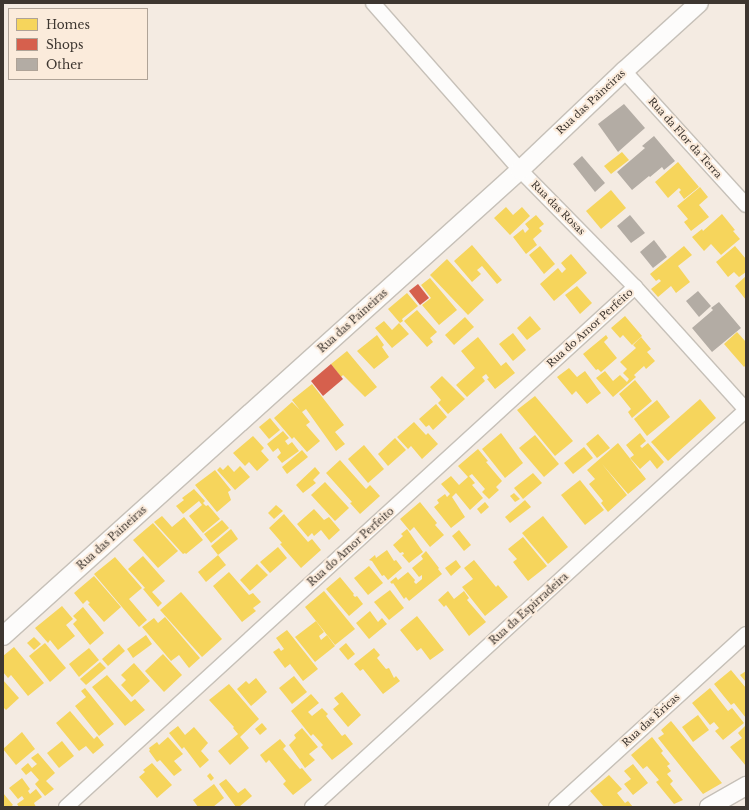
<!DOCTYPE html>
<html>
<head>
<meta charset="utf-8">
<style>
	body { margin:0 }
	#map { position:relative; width:749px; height:810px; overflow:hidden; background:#f4ebe2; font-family:"Libre Baskerville",serif }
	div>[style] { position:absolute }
	.homes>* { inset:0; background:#f6d55c }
	.shops>* { inset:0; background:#d6604d }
	.building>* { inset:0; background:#b3aca4 }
	.roads { filter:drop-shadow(1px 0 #c6c0b8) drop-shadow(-1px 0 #c6c0b8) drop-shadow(0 1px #c6c0b8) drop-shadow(0 -1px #c6c0b8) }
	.minor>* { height:14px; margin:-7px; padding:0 7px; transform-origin:7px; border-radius:7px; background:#fdfcfb }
	.tertiary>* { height:18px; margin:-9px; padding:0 9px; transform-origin:9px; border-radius:9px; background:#fdfcfb }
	span { translate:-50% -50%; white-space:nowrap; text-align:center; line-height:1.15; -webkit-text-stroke:4px #fbebdb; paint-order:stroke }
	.street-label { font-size:10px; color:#3d3630 }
	.frame { position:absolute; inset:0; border:4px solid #3d3630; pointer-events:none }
	.legend { position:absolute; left:8px; top:8px; width:140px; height:72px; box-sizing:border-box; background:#fbebdb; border:1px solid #afa397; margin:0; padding:5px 7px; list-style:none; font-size:12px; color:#3d3630 }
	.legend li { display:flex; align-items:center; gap:8px; height:20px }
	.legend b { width:20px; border:1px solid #afa397 }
</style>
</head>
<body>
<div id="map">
	<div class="homes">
		<i style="clip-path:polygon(622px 152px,629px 160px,611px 174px,604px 166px)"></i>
		<i style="clip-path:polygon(678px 162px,699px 187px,684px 199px,679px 192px,681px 190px,679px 188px,668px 198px,655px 182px)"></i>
		<i style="clip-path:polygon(700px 187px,708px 197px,699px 205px,709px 217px,691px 231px,684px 222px,688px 219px,677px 206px)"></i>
		<i style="clip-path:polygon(611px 190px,626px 208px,601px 229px,586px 211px)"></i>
		<i style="clip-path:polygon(506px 207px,513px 215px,522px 207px,530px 216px,510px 235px,494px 218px)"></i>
		<i style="clip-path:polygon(722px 214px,735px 230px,733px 231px,740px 239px,721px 255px,711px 244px,704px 251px,692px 237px,702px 229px,703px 231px)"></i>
		<i style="clip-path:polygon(536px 215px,544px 224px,539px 228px,542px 231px,533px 239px,537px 245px,526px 254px,513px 237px,523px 229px,525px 233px,529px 229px,525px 224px)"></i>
		<i style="clip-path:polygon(472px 245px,502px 280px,497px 284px,482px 266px,477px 270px,481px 274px,472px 282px,454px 261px)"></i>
		<i style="clip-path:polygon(540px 246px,555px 264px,544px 274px,529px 255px)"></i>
		<i style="clip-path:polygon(684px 246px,692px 255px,678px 266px,690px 282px,676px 293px,671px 286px,658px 297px,651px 289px,661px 281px,659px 279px,656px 281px,650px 274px)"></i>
		<i style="clip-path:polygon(735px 246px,746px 259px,746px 272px,739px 277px,734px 272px,728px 277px,716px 262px)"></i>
		<i style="clip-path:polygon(571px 254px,587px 273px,554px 301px,540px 284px,558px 268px,562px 273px,566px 269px,561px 263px)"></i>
		<i style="clip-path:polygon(447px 259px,484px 300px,468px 315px,430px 275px)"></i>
		<i style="clip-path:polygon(746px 276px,746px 300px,735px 286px)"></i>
		<i style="clip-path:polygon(430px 278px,457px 310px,439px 325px,422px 305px,431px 298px,421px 285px)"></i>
		<i style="clip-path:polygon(577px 286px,592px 303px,580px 314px,565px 295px)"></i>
		<i style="clip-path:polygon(407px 293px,418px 306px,402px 319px,403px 321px,400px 323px,388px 309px)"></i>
		<i style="clip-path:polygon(417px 310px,437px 332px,430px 338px,433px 342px,427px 347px,404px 321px)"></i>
		<i style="clip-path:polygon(530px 316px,541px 329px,527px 340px,517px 328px)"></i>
		<i style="clip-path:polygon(625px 316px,642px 336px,632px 345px,623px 335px,620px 338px,611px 328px)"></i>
		<i style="clip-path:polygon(465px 317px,474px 327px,454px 345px,445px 335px)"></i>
		<i style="clip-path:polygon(384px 321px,392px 330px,399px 323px,409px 334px,392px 348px,375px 328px)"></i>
		<i style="clip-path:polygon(737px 332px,746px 342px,746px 365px,744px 367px,724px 344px)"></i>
		<i style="clip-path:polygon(513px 333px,526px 350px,513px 361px,499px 344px)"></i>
		<i style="clip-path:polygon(377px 335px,384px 345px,382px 347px,389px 357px,374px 369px,357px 351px)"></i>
		<i style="clip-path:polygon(606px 335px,608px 338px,604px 342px,617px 358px,601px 372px,598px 369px,596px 370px,583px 354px)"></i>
		<i style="clip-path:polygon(478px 337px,501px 366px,506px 362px,515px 373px,495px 389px,487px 379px,489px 378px,486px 374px,482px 377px,485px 381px,467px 397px,456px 385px,475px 368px,461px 351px)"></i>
		<i style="clip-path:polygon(641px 337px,651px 349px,647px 352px,655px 361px,646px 369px,644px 366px,634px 375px,636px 377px,613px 397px,596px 378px,605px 371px,613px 381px,620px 375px,627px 382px,629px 379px,623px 373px,627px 369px,620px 362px,636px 348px,633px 345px)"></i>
		<i style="clip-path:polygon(347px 351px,377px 387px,365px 397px,343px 375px,341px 377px,331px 364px)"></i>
		<i style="clip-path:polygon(569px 368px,577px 377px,585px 371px,601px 393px,587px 404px,576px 391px,572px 395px,557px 377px)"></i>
		<i style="clip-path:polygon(442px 376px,465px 399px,448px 414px,438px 403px,441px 400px,430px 387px)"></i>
		<i style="clip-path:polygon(635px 380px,652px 401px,632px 418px,628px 412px,631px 409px,619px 394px)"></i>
		<i style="clip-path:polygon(312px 384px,344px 425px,335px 432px,345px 444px,336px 451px,306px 409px,302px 412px,310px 422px,306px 425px,320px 441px,307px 452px,294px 437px,292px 439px,274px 418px,292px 402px,300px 410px,292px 400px)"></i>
		<i style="clip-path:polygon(535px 396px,573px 441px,555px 456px,517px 410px)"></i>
		<i style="clip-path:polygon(700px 399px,716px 418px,668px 461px,651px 442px)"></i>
		<i style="clip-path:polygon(657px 400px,670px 417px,647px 436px,634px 419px)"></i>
		<i style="clip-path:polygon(436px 404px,447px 417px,433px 430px,429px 425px,426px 427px,419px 419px)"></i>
		<i style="clip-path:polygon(270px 418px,280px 430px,269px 439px,259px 427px)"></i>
		<i style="clip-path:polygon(414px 422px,426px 435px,428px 433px,438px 444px,422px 459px,411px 446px,408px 449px,397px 437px)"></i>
		<i style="clip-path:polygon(283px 431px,289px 438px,285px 441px,288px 445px,292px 442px,299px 451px,282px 463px,277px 457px,281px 453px,278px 448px,273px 452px,267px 444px)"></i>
		<i style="clip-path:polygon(501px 433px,523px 463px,505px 478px,482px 449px)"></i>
		<i style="clip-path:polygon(640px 433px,646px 441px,640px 446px,642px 448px,648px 443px,664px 462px,657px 469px,650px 460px,640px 469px,630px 458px,634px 455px,626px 445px)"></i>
		<i style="clip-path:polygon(598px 434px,610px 448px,597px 458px,586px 444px)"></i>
		<i style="clip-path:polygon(535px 435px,559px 464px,544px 477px,519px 448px)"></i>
		<i style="clip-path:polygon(253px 436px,264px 448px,261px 451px,269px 460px,257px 471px,249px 462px,245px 466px,233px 453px)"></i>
		<i style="clip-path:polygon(395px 438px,406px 450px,388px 466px,378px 454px)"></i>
		<i style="clip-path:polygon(618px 443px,646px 479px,628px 494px,602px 464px,627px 495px,608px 512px,601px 503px,603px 501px,589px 484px,595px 479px,587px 470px)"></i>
		<i style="clip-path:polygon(364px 445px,384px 469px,368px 483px,348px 459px)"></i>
		<i style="clip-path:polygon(584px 447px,593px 458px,573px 474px,564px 463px)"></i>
		<i style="clip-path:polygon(478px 449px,488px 461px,486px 462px,502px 481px,496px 487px,499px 490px,489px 499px,482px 492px,485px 489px,472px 474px,469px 476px,475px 483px,472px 485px,483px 498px,470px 510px,456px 493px,452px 497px,465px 517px,451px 528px,434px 507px,439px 503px,437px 500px,445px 494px,447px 497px,450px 494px,441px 484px,451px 476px,459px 485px,468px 477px,458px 466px)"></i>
		<i style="clip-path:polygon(302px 450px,308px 457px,287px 474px,282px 467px)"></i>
		<i style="clip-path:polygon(340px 460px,366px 489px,370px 485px,380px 496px,360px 514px,350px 503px,352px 502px,326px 473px)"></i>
		<i style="clip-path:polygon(228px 465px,234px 472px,240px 466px,250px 477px,235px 490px,217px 470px,220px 467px,223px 470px)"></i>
		<i style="clip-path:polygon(315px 467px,320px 473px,313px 480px,316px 483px,303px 493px,296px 485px)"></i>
		<i style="clip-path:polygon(215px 470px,231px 490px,228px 492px,231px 500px,217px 512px,195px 485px)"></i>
		<i style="clip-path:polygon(533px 473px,542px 483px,523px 499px,514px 488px)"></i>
		<i style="clip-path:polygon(580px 480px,604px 510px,585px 525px,561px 495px)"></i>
		<i style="clip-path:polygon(325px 482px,349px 508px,335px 521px,311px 495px)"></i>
		<i style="clip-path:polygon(194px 489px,205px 501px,203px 503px,206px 506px,208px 505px,220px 519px,203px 533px,189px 516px,202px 505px,199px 501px,183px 514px,176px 506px,184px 500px,182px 498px)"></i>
		<i style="clip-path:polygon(514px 493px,520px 499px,515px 502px,510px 496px)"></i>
		<i style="clip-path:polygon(525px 500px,531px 507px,510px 523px,505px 517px)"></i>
		<i style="clip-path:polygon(420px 502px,437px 523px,435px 525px,444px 535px,430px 547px,414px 527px,410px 531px,400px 519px)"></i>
		<i style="clip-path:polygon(485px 502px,489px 507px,481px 514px,477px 509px)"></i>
		<i style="clip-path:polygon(276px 505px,283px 511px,274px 519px,268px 513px)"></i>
		<i style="clip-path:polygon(314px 509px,324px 520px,329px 517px,340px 530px,329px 540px,321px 530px,314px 536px,312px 533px,308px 537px,297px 524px)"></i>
		<i style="clip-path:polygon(284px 514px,308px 542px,312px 539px,321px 550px,301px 568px,280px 544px,282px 543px,269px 528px)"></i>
		<i style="clip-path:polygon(162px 516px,172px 527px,184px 517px,203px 540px,186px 554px,185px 553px,183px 554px,154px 522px)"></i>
		<i style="clip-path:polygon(543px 516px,568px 547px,548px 564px,522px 533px)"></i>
		<i style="clip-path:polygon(222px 520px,229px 528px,211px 543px,204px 534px)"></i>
		<i style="clip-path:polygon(153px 523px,178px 551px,158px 568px,133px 540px)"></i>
		<i style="clip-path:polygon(231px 529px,238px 539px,218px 555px,211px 546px)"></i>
		<i style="clip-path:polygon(407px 529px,423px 552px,409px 563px,402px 555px,404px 554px,403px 552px,400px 553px,393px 545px,403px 536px,401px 534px)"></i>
		<i style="clip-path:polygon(459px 530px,471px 545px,464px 551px,452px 536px)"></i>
		<i style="clip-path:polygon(523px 537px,547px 566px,528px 581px,513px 562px,517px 559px,508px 549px)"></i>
		<i style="clip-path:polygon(278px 547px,287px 558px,270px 573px,260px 562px)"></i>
		<i style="clip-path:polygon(387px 550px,394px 561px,396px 560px,402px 568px,388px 580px,384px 575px,382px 576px,372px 561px,369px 560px,375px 555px,376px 558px)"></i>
		<i style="clip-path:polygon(426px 551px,439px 568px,438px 569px,442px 574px,409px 601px,406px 597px,404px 599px,393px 583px,392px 584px,390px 582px,396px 577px,398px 580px,408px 572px,415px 580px,414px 582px,416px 584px,422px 579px,422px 575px,419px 577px,412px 568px,423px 559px,421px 556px)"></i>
		<i style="clip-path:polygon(218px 555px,226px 565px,206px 582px,198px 572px)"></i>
		<i style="clip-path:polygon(143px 556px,165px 581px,152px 592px,162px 603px,158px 607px,143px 589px,145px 588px,128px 569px)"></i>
		<i style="clip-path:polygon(115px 557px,142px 588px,129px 599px,147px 620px,139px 627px,94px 574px)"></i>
		<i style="clip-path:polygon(456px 560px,461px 567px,451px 576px,445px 568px)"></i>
		<i style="clip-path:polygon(474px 560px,496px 587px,498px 585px,508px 597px,485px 616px,462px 587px,473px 579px,464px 568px)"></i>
		<i style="clip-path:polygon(257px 564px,268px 575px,250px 591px,240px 580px)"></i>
		<i style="clip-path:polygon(369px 566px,383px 583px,368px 595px,354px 578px)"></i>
		<i style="clip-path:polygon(229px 572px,249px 595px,253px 593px,261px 602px,253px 608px,256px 611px,242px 622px,213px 586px)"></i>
		<i style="clip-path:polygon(94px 576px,121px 607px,104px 622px,88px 604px,90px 603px,87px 600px,83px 604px,74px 593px)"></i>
		<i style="clip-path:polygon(340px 577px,354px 594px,353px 595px,355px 597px,357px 596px,363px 604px,349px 616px,326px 589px)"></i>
		<i style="clip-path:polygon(390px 590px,404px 608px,389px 620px,374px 602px)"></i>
		<i style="clip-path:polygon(324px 591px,355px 629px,335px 645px,305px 607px)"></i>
		<i style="clip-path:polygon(448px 591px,454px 599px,464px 591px,469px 598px,467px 600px,486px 622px,469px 636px,446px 605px,444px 607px,438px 600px)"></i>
		<i style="clip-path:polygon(181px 592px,222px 639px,202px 657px,160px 610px)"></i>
		<i style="clip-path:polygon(62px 606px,73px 619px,66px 625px,75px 636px,58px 650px,50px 640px,48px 643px,35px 628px)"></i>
		<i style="clip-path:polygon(83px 607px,104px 633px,90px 645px,73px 624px,77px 620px,73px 616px)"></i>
		<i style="clip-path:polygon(370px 611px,378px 622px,382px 618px,387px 624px,369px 639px,356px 623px)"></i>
		<i style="clip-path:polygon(417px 616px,444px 650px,430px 660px,421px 648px,417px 651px,400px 630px)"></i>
		<i style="clip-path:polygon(165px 617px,200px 658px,189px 668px,179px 655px,171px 661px,142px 627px,154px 618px,158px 623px)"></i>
		<i style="clip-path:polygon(316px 621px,324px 632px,319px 636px,321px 640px,327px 635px,335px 646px,315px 662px,295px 637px)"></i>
		<i style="clip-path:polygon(287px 630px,318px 669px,303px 681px,290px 664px,285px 668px,273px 652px,279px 648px,281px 651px,284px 649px,276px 638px)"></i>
		<i style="clip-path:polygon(146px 635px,152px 644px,133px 658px,127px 649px)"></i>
		<i style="clip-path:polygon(34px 637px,41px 644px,34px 650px,27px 643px)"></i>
		<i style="clip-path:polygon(45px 643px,66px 668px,50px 682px,29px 656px)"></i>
		<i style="clip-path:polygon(346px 643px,355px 654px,348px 660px,339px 649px)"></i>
		<i style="clip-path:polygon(119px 644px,125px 651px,108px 666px,102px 659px)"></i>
		<i style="clip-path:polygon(14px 647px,44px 683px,28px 696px,11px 675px,8px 678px,3px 672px,3px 656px)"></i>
		<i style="clip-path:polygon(89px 648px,99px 660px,79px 677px,69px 664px)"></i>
		<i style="clip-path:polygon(374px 648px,380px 655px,377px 658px,386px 669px,389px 668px,394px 678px,396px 676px,400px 681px,383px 694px,363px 669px,360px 671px,354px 664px)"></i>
		<i style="clip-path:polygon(163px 654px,182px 675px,164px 692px,145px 671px)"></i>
		<i style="clip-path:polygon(100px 662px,106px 668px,86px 685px,80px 679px)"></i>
		<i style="clip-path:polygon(134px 663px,150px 681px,132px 697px,121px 685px,126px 680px,121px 675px)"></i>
		<i style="clip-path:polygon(731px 670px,746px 688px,746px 718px,734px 703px,731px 705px,714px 684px)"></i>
		<i style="clip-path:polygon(746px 671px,746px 682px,740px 675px)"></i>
		<i style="clip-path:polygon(107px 675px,131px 702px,135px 699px,145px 710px,125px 726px,92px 687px)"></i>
		<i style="clip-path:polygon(294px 676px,307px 692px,292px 704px,279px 688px)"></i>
		<i style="clip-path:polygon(256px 678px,267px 692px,251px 706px,237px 689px,246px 681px,249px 684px)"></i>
		<i style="clip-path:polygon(3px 680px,19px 698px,6px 710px,3px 707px)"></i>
		<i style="clip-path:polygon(229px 684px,259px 719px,240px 737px,249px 748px,230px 765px,218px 751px,238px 734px,233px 728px,234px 727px,209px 700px)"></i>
		<i style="clip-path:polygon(85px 688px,114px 724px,99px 736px,75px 706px,86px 697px,81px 691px)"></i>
		<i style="clip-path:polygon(710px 688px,728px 711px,732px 708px,744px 723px,723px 740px,715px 731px,719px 728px,714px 722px,710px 725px,692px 703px)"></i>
		<i style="clip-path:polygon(342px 692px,361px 715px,348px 727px,333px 709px,339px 704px,334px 698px)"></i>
		<i style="clip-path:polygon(311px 694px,319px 703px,308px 712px,312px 716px,322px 708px,328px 714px,326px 716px,342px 736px,345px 734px,353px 744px,332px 760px,321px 747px,323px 745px,313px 734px,311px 736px,291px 711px)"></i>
		<i style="clip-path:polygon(70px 711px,94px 739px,97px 736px,104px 745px,93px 754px,86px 746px,79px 751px,56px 723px)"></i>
		<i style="clip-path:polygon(698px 715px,709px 730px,693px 742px,682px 727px)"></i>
		<i style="clip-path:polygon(671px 721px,722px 783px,703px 794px,682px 768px,658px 738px,664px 734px,661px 730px)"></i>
		<i style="clip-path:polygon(262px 723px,267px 729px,260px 735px,255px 729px)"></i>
		<i style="clip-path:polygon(746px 725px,746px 766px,730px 747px,742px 738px,738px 733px)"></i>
		<i style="clip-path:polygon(178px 726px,185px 735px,194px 727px,208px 743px,201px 751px,209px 760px,200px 768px,184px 747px,182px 749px,169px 733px)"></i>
		<i style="clip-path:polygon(302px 728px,318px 747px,309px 754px,315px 760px,305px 768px,289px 745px,296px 738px,294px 735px)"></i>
		<i style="clip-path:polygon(22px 732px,35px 749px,16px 765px,3px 749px)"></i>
		<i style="clip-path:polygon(168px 737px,183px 754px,174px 761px,182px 770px,174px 776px,160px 760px,157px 762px,149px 751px,150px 750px,149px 748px,157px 742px,159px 745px)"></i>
		<i style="clip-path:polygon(652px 737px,663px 751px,661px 753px,670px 764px,667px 766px,671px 771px,667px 774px,673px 781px,670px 784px,683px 800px,674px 804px,656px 782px,659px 780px,647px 766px,643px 769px,631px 755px)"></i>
		<i style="clip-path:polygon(280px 739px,286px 746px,283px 749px,300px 769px,302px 768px,312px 780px,293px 795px,283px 784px,286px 781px,269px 760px,266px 763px,260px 755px)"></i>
		<i style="clip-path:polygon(62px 741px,74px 756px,59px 768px,47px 753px)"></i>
		<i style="clip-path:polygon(38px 753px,55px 773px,46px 781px,54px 789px,45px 796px,35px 784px,39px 780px,31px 771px,26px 775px,21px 769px,28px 763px,32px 768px,37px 764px,31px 758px)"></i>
		<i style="clip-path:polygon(152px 763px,172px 785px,157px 798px,139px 777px,145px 772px,143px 770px)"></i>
		<i style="clip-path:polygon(633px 764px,648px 783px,633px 795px,624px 784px,631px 779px,624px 771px)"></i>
		<i style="clip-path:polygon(210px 773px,214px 778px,211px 781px,207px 776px)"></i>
		<i style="clip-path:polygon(609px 775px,622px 789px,617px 793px,625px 803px,628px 801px,633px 807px,604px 807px,590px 791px)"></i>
		<i style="clip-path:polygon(22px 778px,30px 789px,28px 791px,30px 794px,36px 789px,42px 797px,34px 803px,36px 807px,19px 807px,17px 804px,24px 799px,22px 796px,18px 799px,9px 788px)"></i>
		<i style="clip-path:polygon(226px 779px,238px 793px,245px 788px,252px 796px,239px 807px,236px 807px,219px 784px)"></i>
		<i style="clip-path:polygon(214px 784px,224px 798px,213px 807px,198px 807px,193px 800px)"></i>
		<i style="clip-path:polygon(3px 793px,13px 805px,10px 807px,3px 807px)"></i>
	</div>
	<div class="shops">
		<i style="clip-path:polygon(418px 284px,429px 298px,420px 305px,409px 291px)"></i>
		<i style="clip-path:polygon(331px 364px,343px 379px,323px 396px,311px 381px)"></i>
	</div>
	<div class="building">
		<i style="clip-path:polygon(624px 104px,645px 128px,618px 152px,598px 124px)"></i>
		<i style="clip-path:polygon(654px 136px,675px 161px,664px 170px,662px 167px,650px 177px,649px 176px,632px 190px,617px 172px,645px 148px,642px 146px)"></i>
		<i style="clip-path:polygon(582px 156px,605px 183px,595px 192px,573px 164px)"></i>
		<i style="clip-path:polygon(630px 215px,645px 233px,631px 243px,617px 226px)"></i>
		<i style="clip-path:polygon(654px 240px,667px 257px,653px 268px,640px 252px)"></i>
		<i style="clip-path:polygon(698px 291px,711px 306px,699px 317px,686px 301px)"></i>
		<i style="clip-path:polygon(719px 302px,741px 328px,712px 352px,692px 328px,713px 310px,711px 308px)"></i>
	</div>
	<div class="roads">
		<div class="minor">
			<i style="left:373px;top:3px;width:222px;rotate:48.6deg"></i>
			<i style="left:520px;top:170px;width:164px;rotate:45.5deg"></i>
			<i style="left:635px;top:287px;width:166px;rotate:47.9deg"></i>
			<i style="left:624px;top:71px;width:181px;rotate:47.7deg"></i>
			<i style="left:66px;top:807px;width:771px;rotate:-42.42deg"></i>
			<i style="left:312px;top:807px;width:588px;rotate:-42.45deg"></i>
			<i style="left:556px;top:807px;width:257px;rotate:-42.3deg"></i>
		</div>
		<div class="tertiary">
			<i style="left:3px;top:636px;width:696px;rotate:-42.03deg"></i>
			<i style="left:520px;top:170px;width:144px;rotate:-43.6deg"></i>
			<i style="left:624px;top:71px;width:101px;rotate:-42.2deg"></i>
			<i style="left:709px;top:807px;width:43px;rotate:-29.6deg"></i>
		</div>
	</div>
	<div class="street-label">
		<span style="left:591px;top:102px;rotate:-43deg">Rua das Paineiras</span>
		<span style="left:685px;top:138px;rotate:48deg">Rua da Flor da Terra</span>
		<span style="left:558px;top:208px;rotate:45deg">Rua das Rosas</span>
		<span style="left:353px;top:321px;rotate:-42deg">Rua das Paineiras</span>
		<span style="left:590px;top:328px;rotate:-42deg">Rua do Amor Perfeito</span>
		<span style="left:112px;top:538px;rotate:-42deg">Rua das Paineiras</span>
		<span style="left:351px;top:547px;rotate:-42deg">Rua do Amor Perfeito</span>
		<span style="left:529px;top:609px;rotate:-42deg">Rua da Espirradeira</span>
		<span style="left:651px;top:720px;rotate:-42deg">Rua das Éricas</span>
	</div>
	<div class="frame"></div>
	<ul class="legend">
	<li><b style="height:11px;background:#f6d55c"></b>Homes</li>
	<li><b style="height:11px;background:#d6604d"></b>Shops</li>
	<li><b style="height:11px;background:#b3aca4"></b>Other</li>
	</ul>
</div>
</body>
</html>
